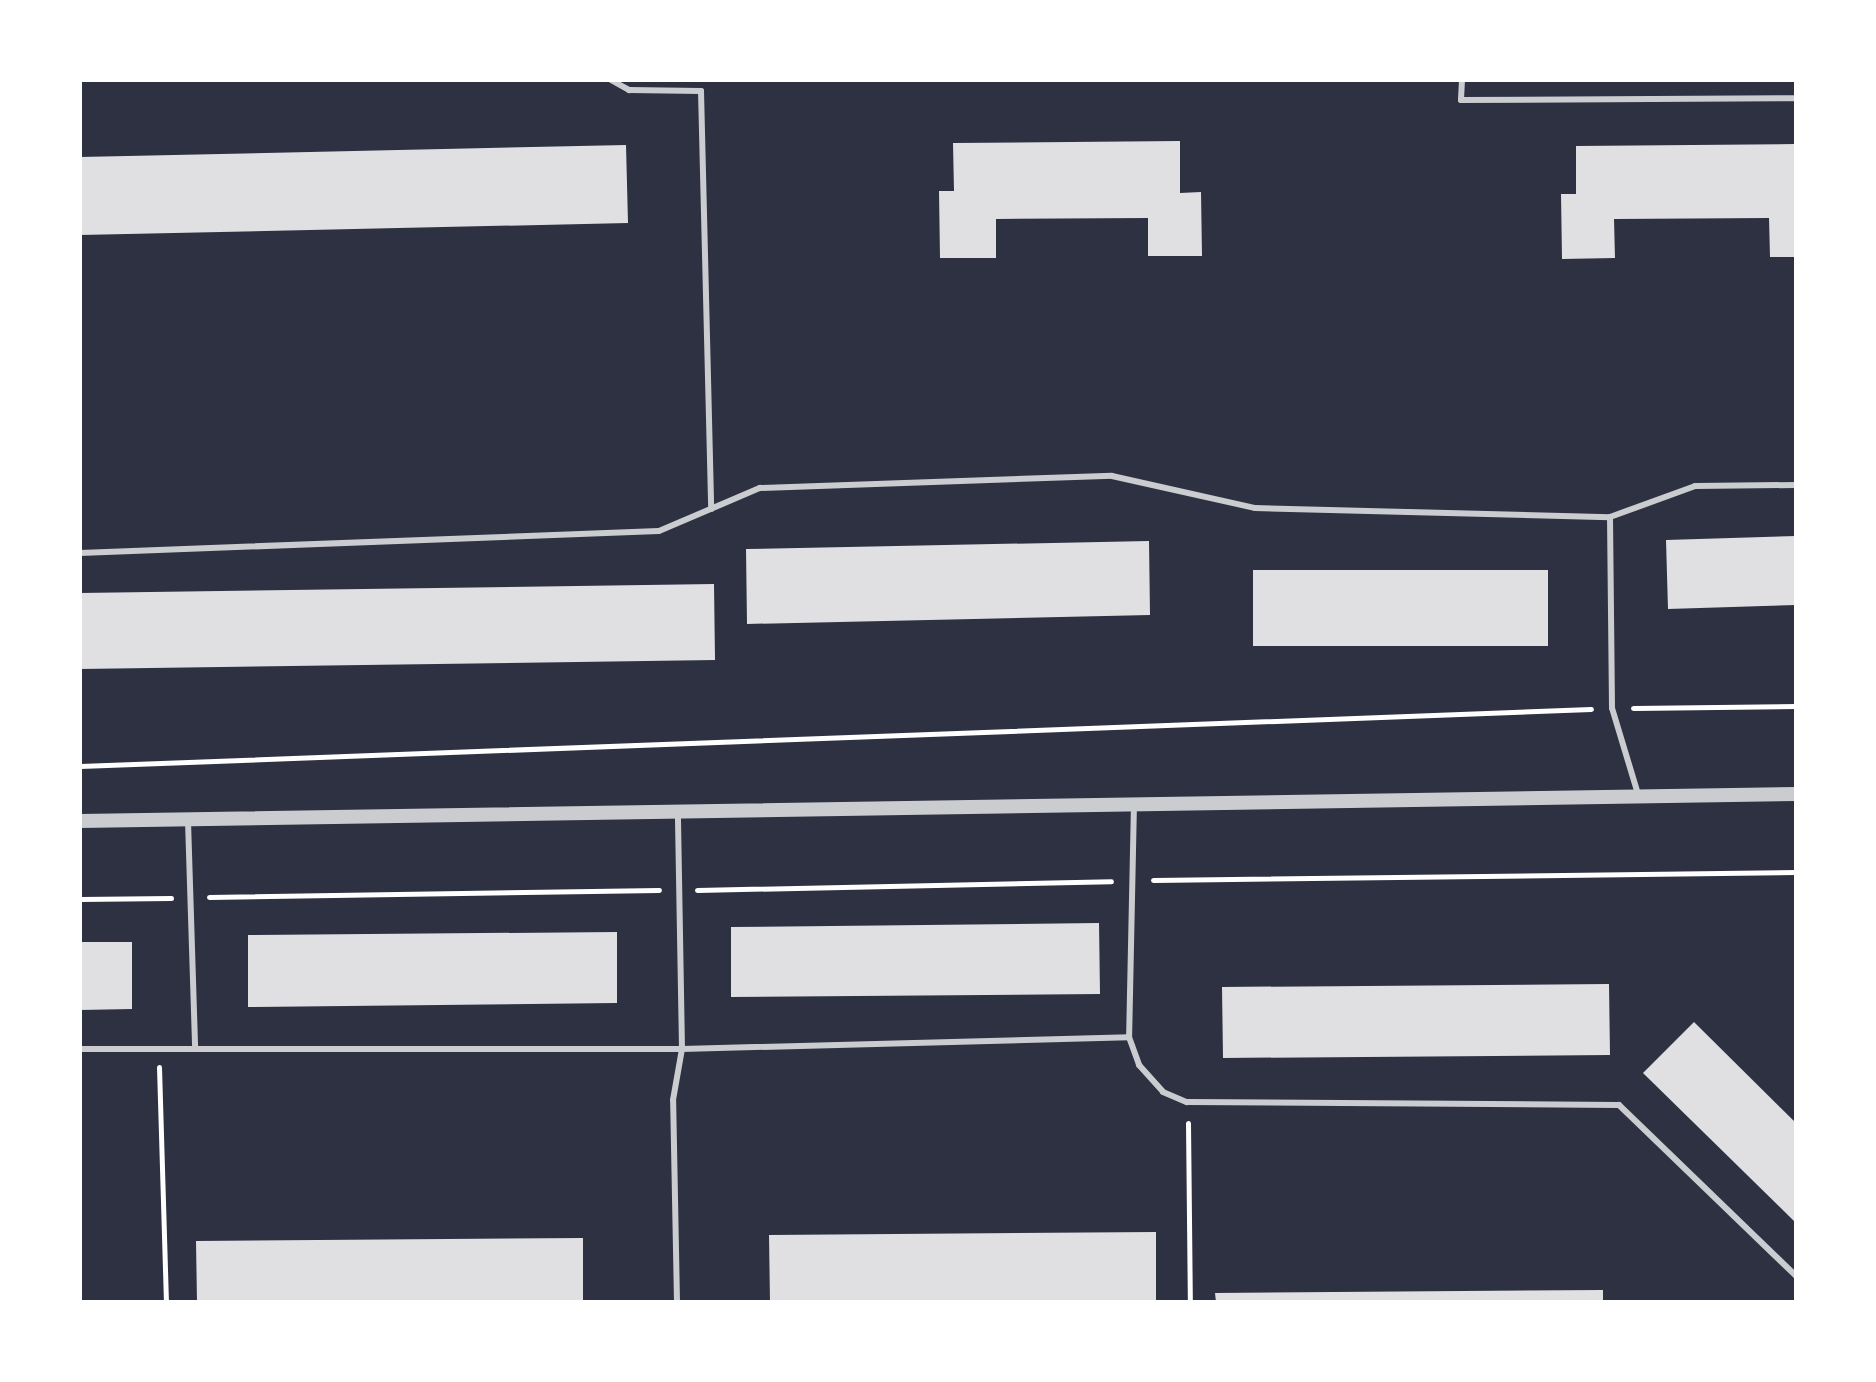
<!DOCTYPE html>
<html>
<head>
<meta charset="utf-8">
<style>
	body { margin:0 }
	#map { position:relative; width:1876px; height:1382px; overflow:hidden; background:#2d3142; font-family:"Fira Sans Condensed",sans-serif }
	div>[style] { position:absolute }
	.building>* { inset:0; background:#e0e0e3 }
	.path>* { height:5px; margin:-2.5px; padding:0 2.5px; transform-origin:2.5px; border-radius:2.5px; background:#fff }
	.service>* { height:6px; margin:-3px; padding:0 3px; transform-origin:3px; border-radius:3px; background:#caccd0 }
	.tertiary>* { height:14px; margin:-7px; padding:0 7px; transform-origin:7px; border-radius:7px; background:#caccd0 }
	span { translate:-50% -50%; white-space:nowrap; text-align:center; line-height:1.15; -webkit-text-stroke:8px #fff; paint-order:stroke }
	.frame { position:absolute; inset:0; border:82px solid #fff; pointer-events:none }
</style>
</head>
<body>
<div id="map">
	<div class="building">
		<i style="clip-path:polygon(1180px 141px,1180px 193px,1201px 192px,1202px 256px,1148px 256px,1148px 218px,996px 219px,996px 258px,940px 258px,939px 191px,954px 191px,953px 143px)"></i>
		<i style="clip-path:polygon(1796px 144px,1796px 257px,1770px 257px,1769px 218px,1614px 219px,1615px 258px,1562px 259px,1561px 194px,1576px 194px,1576px 146px)"></i>
		<i style="clip-path:polygon(626px 145px,628px 223px,80px 235px,80px 157px)"></i>
		<i style="clip-path:polygon(1796px 536px,1796px 605px,1668px 609px,1666px 540px)"></i>
		<i style="clip-path:polygon(1149px 541px,1150px 615px,747px 624px,746px 549px)"></i>
		<i style="clip-path:polygon(1253px 570px,1548px 570px,1548px 646px,1253px 646px)"></i>
		<i style="clip-path:polygon(714px 584px,715px 660px,80px 669px,80px 593px)"></i>
		<i style="clip-path:polygon(1099px 923px,1100px 994px,731px 997px,731px 927px)"></i>
		<i style="clip-path:polygon(617px 932px,617px 1003px,248px 1007px,248px 935px)"></i>
		<i style="clip-path:polygon(80px 942px,132px 942px,132px 1009px,80px 1010px)"></i>
		<i style="clip-path:polygon(1609px 984px,1610px 1055px,1223px 1058px,1222px 987px)"></i>
		<i style="clip-path:polygon(1694px 1022px,1796px 1123px,1796px 1223px,1643px 1073px)"></i>
		<i style="clip-path:polygon(1156px 1232px,1156px 1302px,770px 1302px,769px 1235px)"></i>
		<i style="clip-path:polygon(583px 1238px,583px 1302px,197px 1302px,196px 1241px)"></i>
		<i style="clip-path:polygon(1603px 1290px,1603px 1302px,1216px 1302px,1215px 1293px)"></i>
	</div>
	<div class="path">
		<i style="left:1633px;top:708px;width:163px;rotate:-0.7deg"></i>
		<i style="left:80px;top:766px;width:1512px;rotate:-2.16deg"></i>
		<i style="left:1153px;top:880px;width:643px;rotate:-0.71deg"></i>
		<i style="left:697px;top:890px;width:414px;rotate:-1.2deg"></i>
		<i style="left:209px;top:897px;width:450px;rotate:-0.9deg"></i>
		<i style="left:80px;top:899px;width:91px;rotate:-0.6deg"></i>
		<i style="left:159px;top:1067px;width:235px;rotate:88.3deg"></i>
		<i style="left:1188px;top:1123px;width:179px;rotate:89.4deg"></i>
	</div>
	<div class="service">
		<i style="left:611px;top:80px;width:21px;rotate:29deg"></i>
		<i style="left:629px;top:90px;width:72px;rotate:0.8deg"></i>
		<i style="left:701px;top:91px;width:418px;rotate:88.6deg"></i>
		<i style="left:1462px;top:80px;width:20px;rotate:93deg"></i>
		<i style="left:1461px;top:100px;width:335px;rotate:-0.3deg"></i>
		<i style="left:1610px;top:517px;width:191px;rotate:89.4deg"></i>
		<i style="left:1612px;top:708px;width:90px;rotate:73.2deg"></i>
		<i style="left:80px;top:553px;width:579px;rotate:-2.18deg"></i>
		<i style="left:659px;top:531px;width:110px;rotate:-23.1deg"></i>
		<i style="left:760px;top:488px;width:352px;rotate:-2deg"></i>
		<i style="left:1112px;top:476px;width:147px;rotate:12.6deg"></i>
		<i style="left:1255px;top:508px;width:355px;rotate:1.5deg"></i>
		<i style="left:1610px;top:517px;width:90px;rotate:-20deg"></i>
		<i style="left:1695px;top:486px;width:101px;rotate:-0.6deg"></i>
		<i style="left:1134px;top:803px;width:234px;rotate:91.2deg"></i>
		<i style="left:1129px;top:1037px;width:30px;rotate:70deg"></i>
		<i style="left:1139px;top:1065px;width:36px;rotate:48deg"></i>
		<i style="left:1163px;top:1092px;width:26px;rotate:23deg"></i>
		<i style="left:1187px;top:1102px;width:432px;rotate:0.4deg"></i>
		<i style="left:1619px;top:1105px;width:246px;rotate:44deg"></i>
		<i style="left:188px;top:821px;width:228px;rotate:88.2deg"></i>
		<i style="left:80px;top:1049px;width:602px"></i>
		<i style="left:682px;top:1049px;width:447px;rotate:-1.5deg"></i>
		<i style="left:677px;top:1302px;width:202px;rotate:-91.1deg"></i>
		<i style="left:673px;top:1100px;width:52px;rotate:-80deg"></i>
		<i style="left:682px;top:1049px;width:238px;rotate:-91deg"></i>
	</div>
	<div class="tertiary">
		<i style="left:80px;top:821px;width:1716px;rotate:-0.9deg"></i>
	</div>
	<div class="frame"></div>
</div>
</body>
</html>
